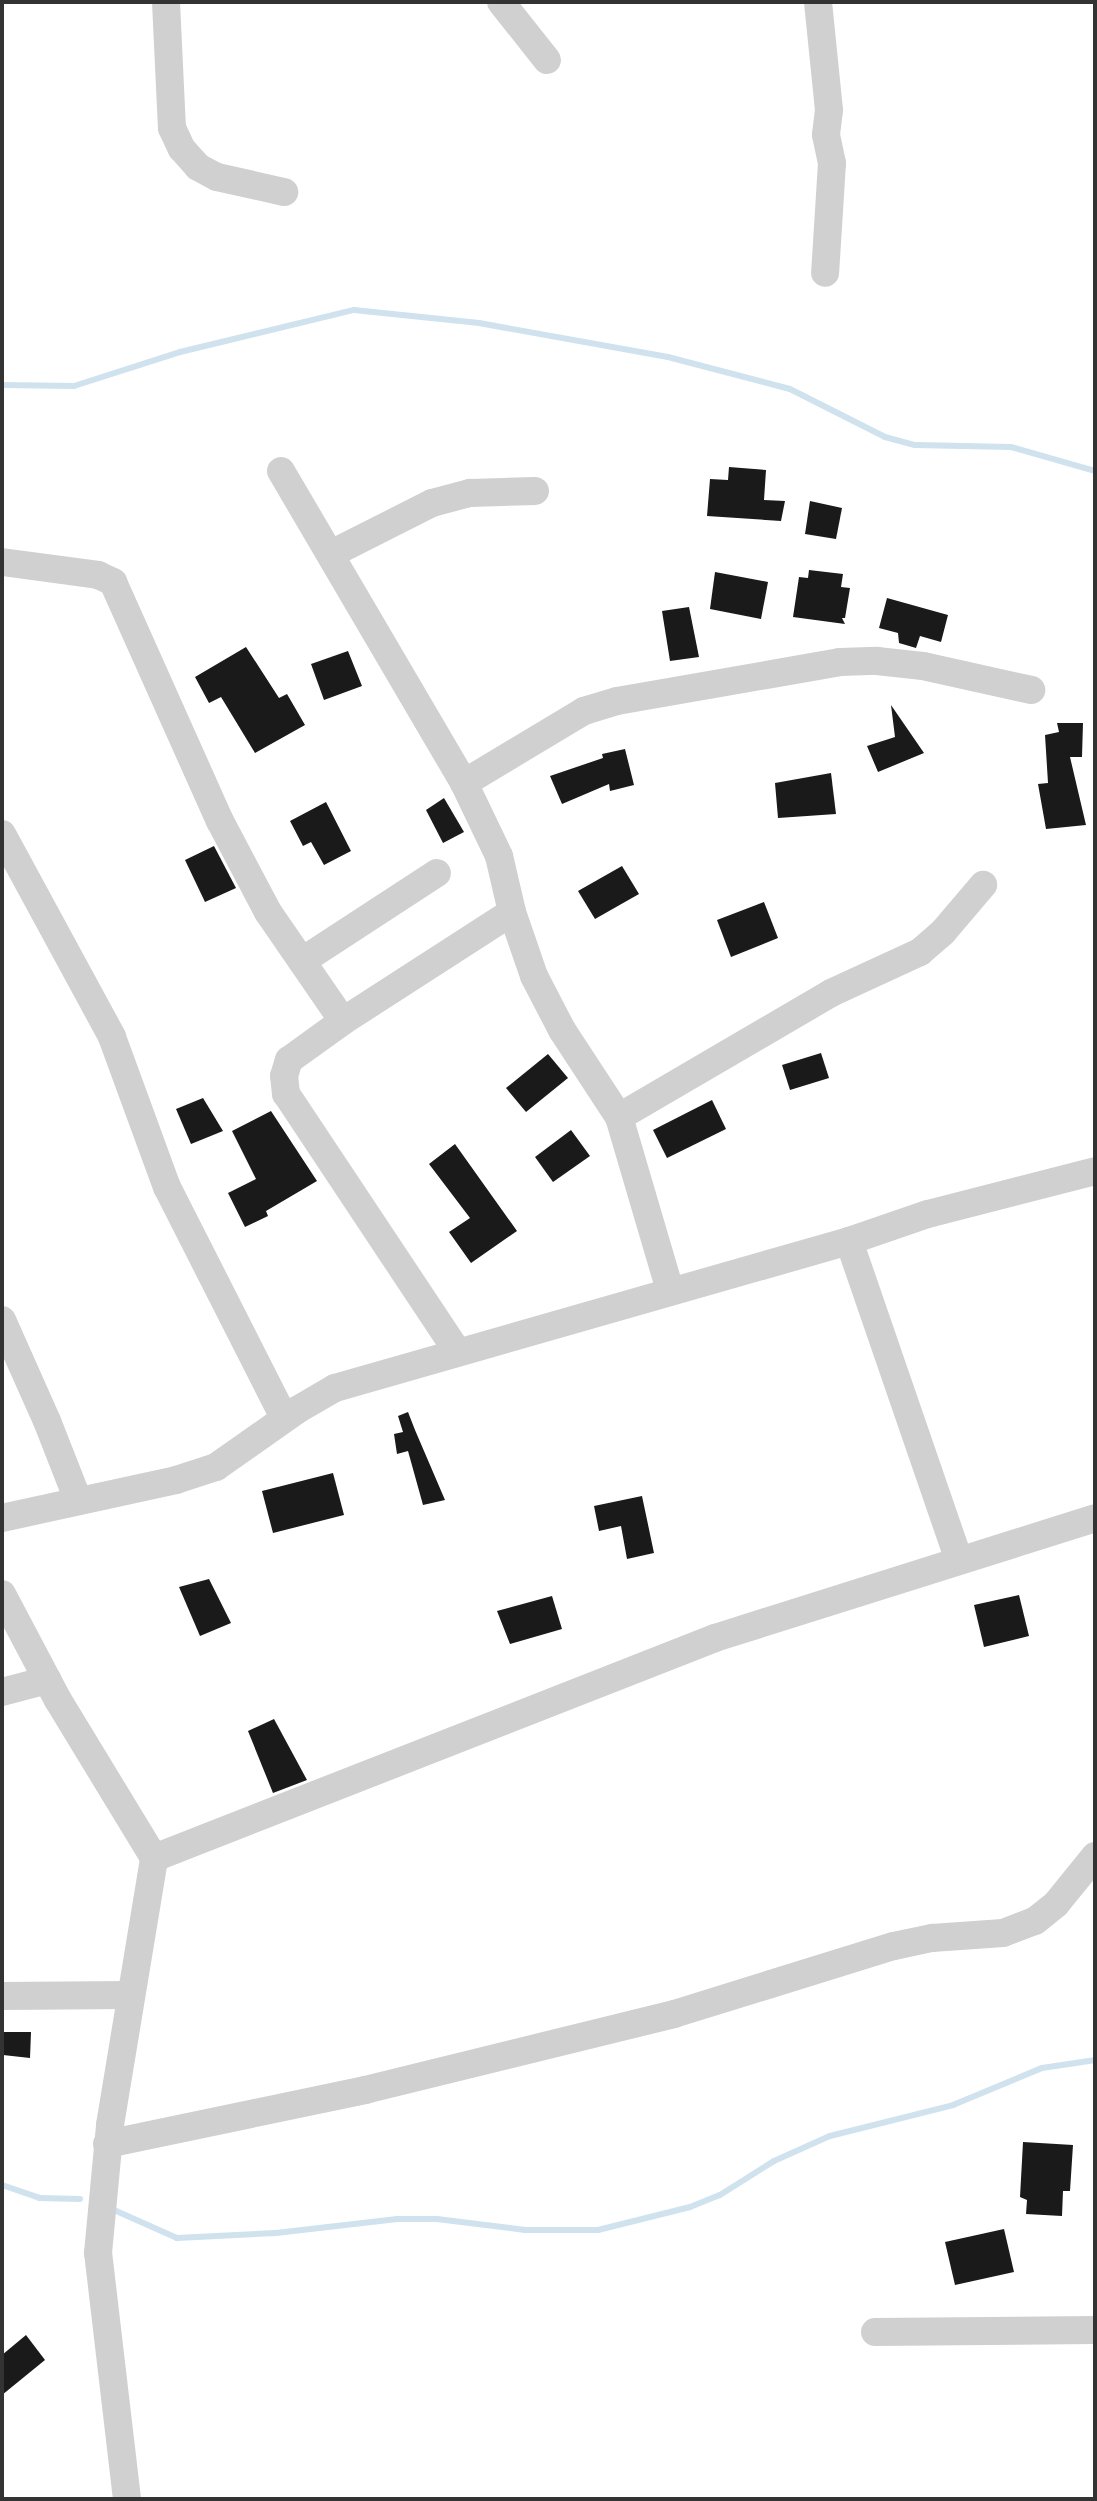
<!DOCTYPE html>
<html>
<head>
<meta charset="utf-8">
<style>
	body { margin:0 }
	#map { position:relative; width:1097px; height:2501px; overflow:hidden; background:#fff; font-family:Manrope,sans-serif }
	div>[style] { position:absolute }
	.stream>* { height:6px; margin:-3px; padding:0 3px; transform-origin:3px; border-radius:3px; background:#cfe2ee }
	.building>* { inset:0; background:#1a1a1a }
	.minor>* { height:28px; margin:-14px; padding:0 14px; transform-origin:14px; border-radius:14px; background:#d0d0d0 }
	span { translate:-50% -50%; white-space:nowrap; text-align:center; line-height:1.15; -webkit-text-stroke:7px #fff; paint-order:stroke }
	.frame { position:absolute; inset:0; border:4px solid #333; pointer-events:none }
</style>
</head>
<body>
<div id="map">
	<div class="stream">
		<i style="left:2px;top:385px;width:72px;rotate:0.8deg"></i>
		<i style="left:74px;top:386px;width:111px;rotate:-17.8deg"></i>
		<i style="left:180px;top:352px;width:179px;rotate:-13.6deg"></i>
		<i style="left:354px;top:310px;width:126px;rotate:5.9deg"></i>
		<i style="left:479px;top:323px;width:192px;rotate:10.2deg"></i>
		<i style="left:668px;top:357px;width:126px;rotate:14.7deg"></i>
		<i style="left:790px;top:389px;width:106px;rotate:26.8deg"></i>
		<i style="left:885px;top:437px;width:31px;rotate:15deg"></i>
		<i style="left:915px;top:445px;width:96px;rotate:1.2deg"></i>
		<i style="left:1011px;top:447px;width:87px;rotate:15.9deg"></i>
		<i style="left:2px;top:2185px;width:39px;rotate:19deg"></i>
		<i style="left:39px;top:2198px;width:41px;rotate:1.4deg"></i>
		<i style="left:114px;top:2210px;width:69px;rotate:24deg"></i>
		<i style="left:177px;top:2238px;width:99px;rotate:-2.9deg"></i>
		<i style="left:276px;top:2233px;width:122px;rotate:-6.6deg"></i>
		<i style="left:397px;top:2219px;width:40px"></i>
		<i style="left:437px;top:2219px;width:89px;rotate:7.1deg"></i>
		<i style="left:525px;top:2230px;width:73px"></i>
		<i style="left:598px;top:2230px;width:95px;rotate:-14deg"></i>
		<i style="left:690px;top:2207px;width:32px;rotate:-22deg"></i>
		<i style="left:720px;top:2195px;width:64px;rotate:-32.2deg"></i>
		<i style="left:774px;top:2161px;width:61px;rotate:-24.1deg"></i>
		<i style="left:830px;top:2136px;width:127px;rotate:-14.1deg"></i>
		<i style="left:953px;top:2105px;width:96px;rotate:-22.6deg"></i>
		<i style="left:1042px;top:2068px;width:54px;rotate:-8.6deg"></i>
	</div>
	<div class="building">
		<i style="clip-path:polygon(729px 467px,766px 470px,764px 500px,785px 501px,781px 521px,707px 516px,710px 479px,728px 480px)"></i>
		<i style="clip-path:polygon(810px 501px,842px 508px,836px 539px,805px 534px)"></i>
		<i style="clip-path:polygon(809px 570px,843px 574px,841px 587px,850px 588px,845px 618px,842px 618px,845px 624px,793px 617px,799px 577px,808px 578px)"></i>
		<i style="clip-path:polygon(715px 572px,768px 582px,761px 619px,710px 609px)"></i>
		<i style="clip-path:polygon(887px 598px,948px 615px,941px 642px,920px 636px,916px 648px,899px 643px,898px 633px,879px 628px)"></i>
		<i style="clip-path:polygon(689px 607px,699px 657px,670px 661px,662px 611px)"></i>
		<i style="clip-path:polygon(246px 647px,279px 698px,287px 694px,305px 725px,255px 753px,221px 697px,209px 703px,195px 677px)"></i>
		<i style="clip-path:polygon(348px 651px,362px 686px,324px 700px,311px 664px)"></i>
		<i style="clip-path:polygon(891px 705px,924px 753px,878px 772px,867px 746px,895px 737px)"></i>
		<i style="clip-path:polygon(1057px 723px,1083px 723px,1082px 757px,1070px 757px,1086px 825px,1046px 829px,1038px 784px,1048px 783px,1045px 735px,1059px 732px)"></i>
		<i style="clip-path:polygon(625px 749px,634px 785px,610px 791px,609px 784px,562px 804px,550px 776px,603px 758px,602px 754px)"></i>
		<i style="clip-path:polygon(831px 773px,836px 814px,778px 818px,775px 783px)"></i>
		<i style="clip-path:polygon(444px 798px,464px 832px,443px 843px,426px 810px)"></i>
		<i style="clip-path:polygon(326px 802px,351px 851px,324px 865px,311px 842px,303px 846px,290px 821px)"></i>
		<i style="clip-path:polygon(214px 846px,236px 888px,205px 902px,185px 860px)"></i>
		<i style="clip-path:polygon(622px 866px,639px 894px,595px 919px,578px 891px)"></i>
		<i style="clip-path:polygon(764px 902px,778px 938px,731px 957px,717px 920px)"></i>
		<i style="clip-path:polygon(821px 1053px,829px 1078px,790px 1090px,782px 1065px)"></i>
		<i style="clip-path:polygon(548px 1054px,568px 1078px,526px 1112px,506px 1088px)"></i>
		<i style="clip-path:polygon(203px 1098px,223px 1131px,191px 1144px,176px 1109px)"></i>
		<i style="clip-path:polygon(712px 1100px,726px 1129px,667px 1158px,653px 1130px)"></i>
		<i style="clip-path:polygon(271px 1111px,317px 1181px,266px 1211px,268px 1216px,245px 1227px,228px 1193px,256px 1179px,232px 1131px)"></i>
		<i style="clip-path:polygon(571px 1130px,590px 1156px,553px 1182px,535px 1157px)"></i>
		<i style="clip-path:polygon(455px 1144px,517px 1231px,471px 1263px,449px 1232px,470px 1218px,429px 1164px)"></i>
		<i style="clip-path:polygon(408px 1412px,415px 1430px,445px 1500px,423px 1505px,408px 1451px,397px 1454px,394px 1434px,403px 1432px,398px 1416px)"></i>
		<i style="clip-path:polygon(333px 1473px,344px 1515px,273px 1533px,262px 1491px)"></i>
		<i style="clip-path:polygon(642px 1496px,654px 1553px,627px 1559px,621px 1526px,599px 1531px,594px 1506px)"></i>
		<i style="clip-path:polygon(209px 1579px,231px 1623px,200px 1636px,179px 1587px)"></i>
		<i style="clip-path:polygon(1019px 1595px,1029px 1636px,984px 1647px,974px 1605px)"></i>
		<i style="clip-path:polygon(552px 1596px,562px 1629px,510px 1644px,497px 1611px)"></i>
		<i style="clip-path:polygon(274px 1719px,307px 1780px,273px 1793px,248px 1731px)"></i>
		<i style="clip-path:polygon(2px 2032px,31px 2032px,30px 2058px,3px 2055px)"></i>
		<i style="clip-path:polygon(1023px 2142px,1073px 2145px,1070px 2191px,1063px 2191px,1062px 2216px,1026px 2214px,1027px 2200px,1020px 2197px)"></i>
		<i style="clip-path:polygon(1004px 2229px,1014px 2272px,955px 2285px,945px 2242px)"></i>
		<i style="clip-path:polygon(26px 2335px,45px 2360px,2px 2395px,2px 2355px)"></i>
	</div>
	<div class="minor">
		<i style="left:166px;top:2px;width:126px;rotate:87.3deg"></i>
		<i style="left:172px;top:128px;width:23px;rotate:65deg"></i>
		<i style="left:182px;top:149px;width:24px;rotate:48deg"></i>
		<i style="left:198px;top:167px;width:21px;rotate:28deg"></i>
		<i style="left:217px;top:177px;width:69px;rotate:12.6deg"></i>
		<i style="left:501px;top:2px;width:74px;rotate:51.6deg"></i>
		<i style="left:818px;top:2px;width:109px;rotate:84.2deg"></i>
		<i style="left:829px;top:110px;width:25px;rotate:97deg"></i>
		<i style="left:826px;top:135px;width:29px;rotate:78deg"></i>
		<i style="left:832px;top:163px;width:110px;rotate:93.6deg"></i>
		<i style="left:281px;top:471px;width:362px;rotate:59.6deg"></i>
		<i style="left:464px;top:783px;width:81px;rotate:64.4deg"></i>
		<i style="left:499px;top:856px;width:57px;rotate:76.9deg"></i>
		<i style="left:512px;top:912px;width:68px;rotate:71deg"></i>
		<i style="left:534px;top:976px;width:61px;rotate:62.6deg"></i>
		<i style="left:562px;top:1030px;width:104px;rotate:56.8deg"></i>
		<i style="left:619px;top:1117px;width:180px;rotate:73.6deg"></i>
		<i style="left:331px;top:554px;width:113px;rotate:-26.8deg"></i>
		<i style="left:432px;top:503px;width:39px;rotate:-15deg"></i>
		<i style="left:470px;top:493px;width:65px;rotate:-1.8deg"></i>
		<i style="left:2px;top:562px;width:97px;rotate:7.7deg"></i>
		<i style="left:98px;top:575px;width:17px;rotate:25deg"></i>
		<i style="left:113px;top:582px;width:262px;rotate:65.9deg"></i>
		<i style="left:220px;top:821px;width:103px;rotate:62.2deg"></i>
		<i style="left:268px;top:912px;width:132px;rotate:55.5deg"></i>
		<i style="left:464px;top:783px;width:140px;rotate:-31deg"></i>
		<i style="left:584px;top:711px;width:34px;rotate:-17deg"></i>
		<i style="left:617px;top:701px;width:226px;rotate:-9.9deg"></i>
		<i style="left:840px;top:662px;width:37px;rotate:-2deg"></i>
		<i style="left:877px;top:661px;width:46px;rotate:6.2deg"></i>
		<i style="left:923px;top:666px;width:111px;rotate:12.5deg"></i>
		<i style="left:2px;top:834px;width:231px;rotate:61.5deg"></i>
		<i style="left:112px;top:1037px;width:160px;rotate:69.9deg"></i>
		<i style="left:167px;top:1187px;width:259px;rotate:63.1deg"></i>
		<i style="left:302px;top:961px;width:161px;rotate:-33.1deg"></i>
		<i style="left:619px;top:1117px;width:246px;rotate:-30.3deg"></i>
		<i style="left:831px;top:993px;width:98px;rotate:-24.7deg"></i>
		<i style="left:920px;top:952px;width:30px;rotate:-41deg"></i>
		<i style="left:943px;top:932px;width:62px;rotate:-49.6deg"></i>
		<i style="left:849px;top:1241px;width:337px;rotate:71deg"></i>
		<i style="left:2px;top:1320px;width:111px;rotate:66deg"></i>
		<i style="left:47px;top:1421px;width:85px;rotate:68.6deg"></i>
		<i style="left:457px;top:1351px;width:309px;rotate:-123.6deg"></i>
		<i style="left:286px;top:1094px;width:18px;rotate:-96deg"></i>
		<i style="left:284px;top:1076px;width:17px;rotate:-73deg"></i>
		<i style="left:289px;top:1060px;width:67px;rotate:-35.8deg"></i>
		<i style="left:343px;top:1021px;width:201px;rotate:-32.8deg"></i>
		<i style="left:2px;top:1518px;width:178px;rotate:-12.3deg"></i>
		<i style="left:176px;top:1480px;width:42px;rotate:-18deg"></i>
		<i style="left:216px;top:1467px;width:99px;rotate:-35.1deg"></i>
		<i style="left:297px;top:1410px;width:44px;rotate:-30.1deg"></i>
		<i style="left:335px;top:1388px;width:535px;rotate:-15.96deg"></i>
		<i style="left:849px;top:1241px;width:83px;rotate:-18.9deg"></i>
		<i style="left:928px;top:1214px;width:172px;rotate:-14.4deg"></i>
		<i style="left:2px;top:1594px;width:120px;rotate:62.2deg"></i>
		<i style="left:58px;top:1700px;width:185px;rotate:58.7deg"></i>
		<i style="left:2px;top:1692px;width:47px;rotate:-14.9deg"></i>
		<i style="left:2px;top:1996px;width:128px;rotate:-0.4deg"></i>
		<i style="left:107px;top:2144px;width:264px;rotate:-11.8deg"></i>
		<i style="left:365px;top:2090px;width:318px;rotate:-13.8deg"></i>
		<i style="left:674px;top:2014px;width:230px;rotate:-17.2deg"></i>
		<i style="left:894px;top:1946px;width:39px;rotate:-12deg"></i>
		<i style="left:932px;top:1938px;width:71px;rotate:-4deg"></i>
		<i style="left:1003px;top:1933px;width:34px;rotate:-21deg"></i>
		<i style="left:1035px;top:1921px;width:27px;rotate:-39deg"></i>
		<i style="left:1056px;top:1904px;width:62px;rotate:-50.9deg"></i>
		<i style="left:875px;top:2332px;width:220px;rotate:-0.5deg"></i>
		<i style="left:127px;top:2499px;width:248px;rotate:-96.7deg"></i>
		<i style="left:98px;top:2253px;width:129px;rotate:-84.6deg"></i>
		<i style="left:110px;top:2125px;width:271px;rotate:-80.6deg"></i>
		<i style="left:154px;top:1858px;width:603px;rotate:-21.41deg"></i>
		<i style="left:715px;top:1638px;width:398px;rotate:-17.5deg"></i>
	</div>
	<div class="frame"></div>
</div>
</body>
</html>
